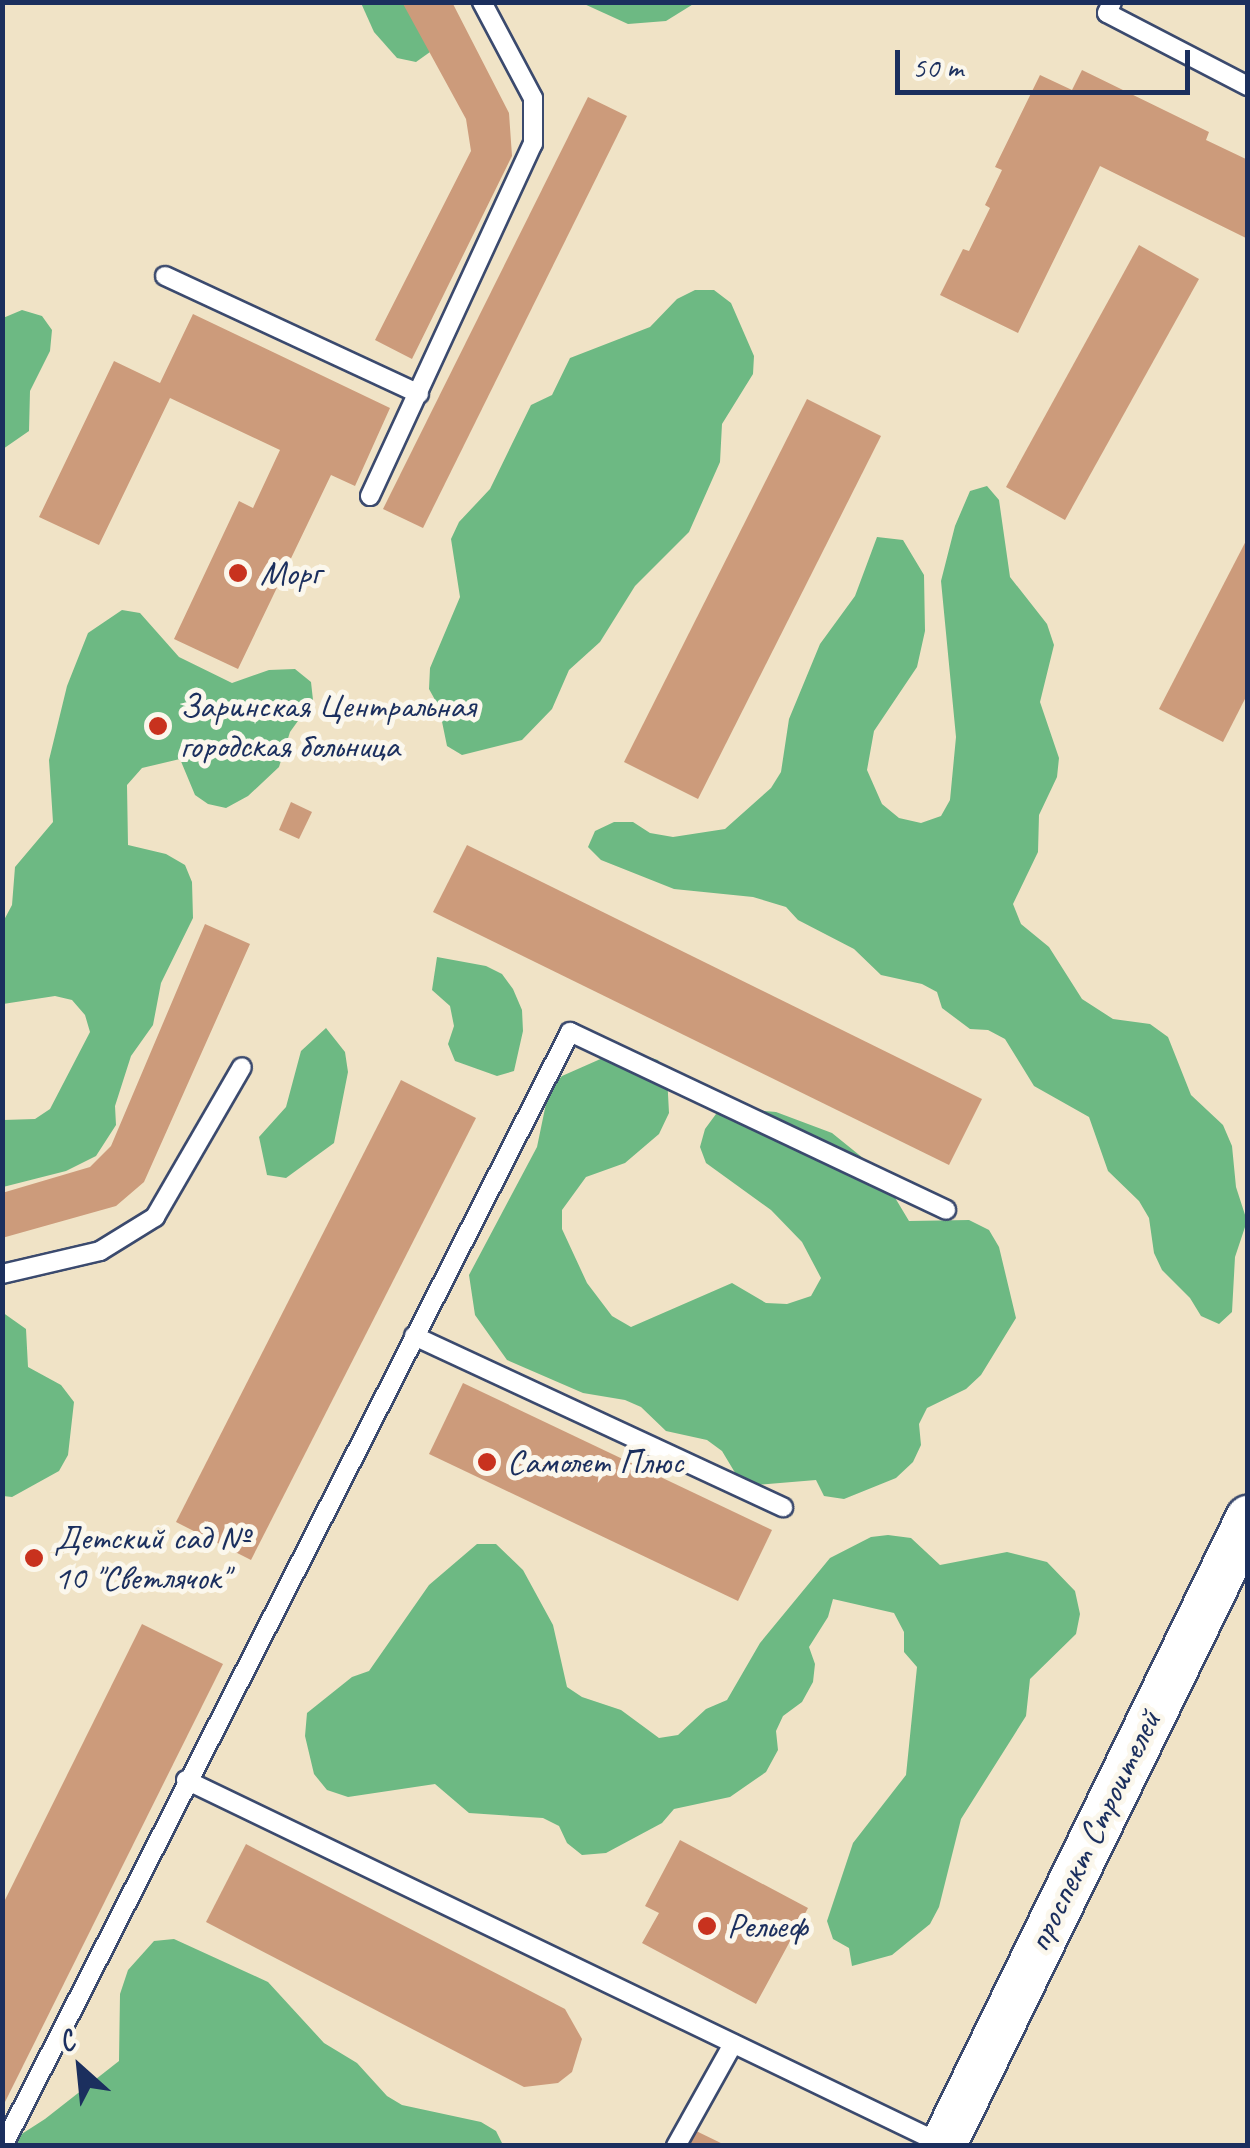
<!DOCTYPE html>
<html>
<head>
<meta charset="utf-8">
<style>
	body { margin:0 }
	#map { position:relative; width:1250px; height:2148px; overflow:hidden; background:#f0e3c6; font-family:Caveat,sans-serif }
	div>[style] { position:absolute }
	.forest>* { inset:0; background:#6db983 }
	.building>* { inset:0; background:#cc9b7b }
	.roads { filter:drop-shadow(2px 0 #3b4a6e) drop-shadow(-2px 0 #3b4a6e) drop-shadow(0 2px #3b4a6e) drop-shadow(0 -2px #3b4a6e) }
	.service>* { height:18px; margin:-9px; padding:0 9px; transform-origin:9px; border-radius:9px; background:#fff }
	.tertiary>* { height:45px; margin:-22.5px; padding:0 22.5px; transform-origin:22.5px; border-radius:22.5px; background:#fff }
	.dots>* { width:28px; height:28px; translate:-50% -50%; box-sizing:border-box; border:5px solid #fbf7ec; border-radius:50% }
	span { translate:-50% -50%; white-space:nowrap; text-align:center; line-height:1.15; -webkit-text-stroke:10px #fbf7ec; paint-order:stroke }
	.poi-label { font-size:35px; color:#1b2f5e }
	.left { translate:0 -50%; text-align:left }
	.street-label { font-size:35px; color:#1b2f5e }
	.frame { position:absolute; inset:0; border:5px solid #1b2f5e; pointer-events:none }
	.north { position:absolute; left:30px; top:2018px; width:100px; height:100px; -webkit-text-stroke:8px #fbf7ec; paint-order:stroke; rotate:333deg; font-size:28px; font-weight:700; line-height:40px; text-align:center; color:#1b2f5e }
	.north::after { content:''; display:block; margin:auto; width:35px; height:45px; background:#1b2f5e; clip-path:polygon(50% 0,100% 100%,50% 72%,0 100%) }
	.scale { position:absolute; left:895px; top:50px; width:295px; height:45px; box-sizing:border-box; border:5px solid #1b2f5e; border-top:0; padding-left:12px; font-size:30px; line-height:35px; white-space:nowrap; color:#1b2f5e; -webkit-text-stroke:8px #fbf7ec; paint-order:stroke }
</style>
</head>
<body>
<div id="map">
	<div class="forest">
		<i style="clip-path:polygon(361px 3px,415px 3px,430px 52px,416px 62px,397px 58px,374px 32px)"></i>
		<i style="clip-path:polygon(582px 3px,695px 3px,666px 21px,628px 24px)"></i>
		<i style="clip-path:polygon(695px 290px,714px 290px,731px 303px,754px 356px,753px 374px,722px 424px,720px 462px,689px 532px,635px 586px,600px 642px,569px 670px,552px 709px,522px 740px,462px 755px,447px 746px,439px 707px,429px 689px,430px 668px,460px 597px,451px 539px,459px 522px,490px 489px,531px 405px,552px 395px,570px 358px,650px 327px,677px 299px)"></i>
		<i style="clip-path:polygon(22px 310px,42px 316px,52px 330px,50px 351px,30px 391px,29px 431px,3px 449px,3px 318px)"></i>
		<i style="clip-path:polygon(987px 486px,999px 500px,1010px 577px,1047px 624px,1054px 645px,1040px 702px,1059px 758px,1057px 777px,1039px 815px,1038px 852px,1013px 904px,1021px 924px,1049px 947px,1082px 999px,1113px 1019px,1150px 1024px,1168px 1037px,1191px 1095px,1223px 1125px,1232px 1146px,1236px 1187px,1247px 1221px,1235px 1257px,1232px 1312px,1219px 1324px,1201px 1316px,1190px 1298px,1162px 1270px,1154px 1253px,1149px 1218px,1139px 1201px,1108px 1171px,1089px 1117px,1034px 1086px,1005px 1039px,988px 1030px,970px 1029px,942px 1008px,937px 992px,922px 984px,881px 975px,854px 949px,798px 920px,786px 907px,753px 897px,674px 889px,601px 860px,588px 847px,595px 831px,614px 822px,633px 822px,650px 833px,673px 837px,725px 829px,771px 788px,781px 772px,789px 719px,820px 644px,855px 596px,877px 537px,903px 540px,924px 575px,925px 631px,917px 667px,874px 731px,867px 770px,882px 804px,899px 818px,921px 823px,941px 816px,950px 800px,956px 737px,941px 581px,955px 526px,970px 491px)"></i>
		<i style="clip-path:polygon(122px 610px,140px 613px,179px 657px,232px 683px,269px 670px,295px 669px,311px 682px,313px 700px,290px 732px,279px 767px,248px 796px,226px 808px,208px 804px,195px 795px,180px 759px,142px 768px,127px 785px,128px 845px,166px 854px,185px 865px,192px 882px,193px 918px,161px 983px,153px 1025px,131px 1056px,115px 1106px,116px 1125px,96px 1156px,66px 1171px,3px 1187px,3px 1120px,35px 1119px,50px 1109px,90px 1032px,85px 1015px,72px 1000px,55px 996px,3px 1004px,3px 922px,12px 905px,15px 867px,53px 822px,49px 760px,67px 686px,88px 633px)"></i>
		<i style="clip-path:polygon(437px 957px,486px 966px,502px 974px,513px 989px,522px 1010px,523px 1031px,514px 1071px,497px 1076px,455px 1061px,448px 1044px,454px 1026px,450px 1006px,432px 990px)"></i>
		<i style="clip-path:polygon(326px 1028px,345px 1052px,348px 1072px,334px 1143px,286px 1178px,267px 1175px,259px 1137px,286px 1107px,301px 1051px)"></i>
		<i style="clip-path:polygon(635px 1053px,658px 1060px,667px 1075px,669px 1113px,659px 1134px,625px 1163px,586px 1177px,562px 1210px,562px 1229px,587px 1283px,612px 1316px,631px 1327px,732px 1283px,766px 1303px,787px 1304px,811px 1296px,821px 1278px,802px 1242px,771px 1210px,706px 1163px,700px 1147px,705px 1129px,716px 1114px,734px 1108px,776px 1112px,832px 1133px,879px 1171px,909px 1221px,969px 1220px,989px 1230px,999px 1247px,1016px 1318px,981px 1375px,966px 1389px,927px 1408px,919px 1424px,921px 1445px,913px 1462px,896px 1478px,844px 1499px,824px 1496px,816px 1480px,756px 1485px,740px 1481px,722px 1451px,707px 1440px,666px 1431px,641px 1407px,625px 1400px,583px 1393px,507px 1360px,475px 1315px,469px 1275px,537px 1147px,549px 1089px,562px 1076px,605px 1057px)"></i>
		<i style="clip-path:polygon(2px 1312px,26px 1329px,28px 1367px,61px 1385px,74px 1402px,68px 1455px,59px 1471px,12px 1497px,3px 1496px)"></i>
		<i style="clip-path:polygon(888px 1535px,911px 1538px,940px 1565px,1007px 1552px,1047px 1562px,1075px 1591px,1080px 1614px,1076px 1634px,1030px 1679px,1026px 1716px,961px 1819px,939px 1907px,930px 1924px,892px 1955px,852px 1966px,849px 1948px,833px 1939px,827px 1921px,853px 1843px,906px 1775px,917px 1667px,904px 1652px,904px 1632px,894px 1613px,833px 1599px,828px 1617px,809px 1647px,815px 1664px,813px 1682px,802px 1702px,783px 1716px,776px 1731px,778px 1750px,766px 1772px,730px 1797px,674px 1809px,662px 1823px,606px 1853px,582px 1855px,567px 1843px,559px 1826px,543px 1818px,469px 1813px,435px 1784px,348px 1797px,327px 1790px,314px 1774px,305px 1736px,307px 1713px,352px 1677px,369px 1671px,429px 1585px,477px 1544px,496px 1544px,523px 1570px,553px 1625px,567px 1687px,582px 1697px,621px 1710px,659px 1738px,678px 1735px,706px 1709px,727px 1700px,760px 1643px,830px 1558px,871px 1537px)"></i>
		<i style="clip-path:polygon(174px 1939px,268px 1982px,324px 2043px,357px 2063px,387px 2096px,402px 2105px,481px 2122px,496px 2131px,503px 2145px,3px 2146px,45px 2119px,119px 2061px,120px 1994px,128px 1970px,154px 1941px)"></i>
	</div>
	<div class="building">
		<i style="clip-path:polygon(402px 2px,452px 2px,509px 113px,512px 156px,412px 359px,375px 340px,471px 151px,466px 119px)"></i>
		<i style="clip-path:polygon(1082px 70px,1209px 132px,1206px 140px,1248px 160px,1248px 239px,1100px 166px,1018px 333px,940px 295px,963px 249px,969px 251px,990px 208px,985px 205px,1002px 170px,995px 167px,1040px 75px,1072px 90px)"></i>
		<i style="clip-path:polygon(588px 97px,627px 116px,423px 528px,383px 509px)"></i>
		<i style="clip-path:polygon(1139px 245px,1199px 279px,1065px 520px,1006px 487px)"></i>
		<i style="clip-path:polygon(193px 314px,390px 408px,355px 486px,331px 475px,238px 669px,174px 639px,239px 501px,253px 508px,280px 450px,170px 398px,99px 545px,39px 517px,114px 361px,160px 383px)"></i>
		<i style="clip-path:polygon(807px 399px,881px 436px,698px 799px,624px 762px)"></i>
		<i style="clip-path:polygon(1248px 537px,1248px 693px,1223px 742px,1159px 709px)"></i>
		<i style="clip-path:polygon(291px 802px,312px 812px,299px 839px,279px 830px)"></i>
		<i style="clip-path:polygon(467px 845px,982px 1099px,949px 1165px,433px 912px)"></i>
		<i style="clip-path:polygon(205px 924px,250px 944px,144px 1182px,116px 1206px,2px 1238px,2px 1193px,90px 1167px,111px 1146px)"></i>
		<i style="clip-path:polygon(401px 1080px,476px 1118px,251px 1560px,176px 1522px)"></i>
		<i style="clip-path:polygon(463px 1383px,772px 1530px,738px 1601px,429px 1454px)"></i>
		<i style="clip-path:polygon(142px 1624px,223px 1664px,2px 2108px,2px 1906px)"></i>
		<i style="clip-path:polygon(680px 1840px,808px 1908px,756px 2004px,642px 1943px,659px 1913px,645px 1906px)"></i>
		<i style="clip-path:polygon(246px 1844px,565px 2009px,582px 2039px,572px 2072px,558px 2083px,524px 2087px,206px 1922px)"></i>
		<i style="clip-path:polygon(690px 2128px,727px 2146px,681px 2146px)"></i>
	</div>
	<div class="roads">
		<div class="service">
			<i style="left:1112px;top:2px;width:12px;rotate:114deg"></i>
			<i style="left:1107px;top:13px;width:159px;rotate:27.4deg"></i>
			<i style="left:165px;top:276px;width:280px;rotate:24.9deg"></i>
			<i style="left:370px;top:496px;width:388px;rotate:-65.2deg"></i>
			<i style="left:533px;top:144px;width:46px;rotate:-90deg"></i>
			<i style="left:533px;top:98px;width:109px;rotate:-118deg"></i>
			<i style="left:2px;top:1274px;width:101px;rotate:-13.2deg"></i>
			<i style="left:100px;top:1251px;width:65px;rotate:-31.7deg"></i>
			<i style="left:155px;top:1217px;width:173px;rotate:-59.9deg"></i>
			<i style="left:414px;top:1336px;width:407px;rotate:24.9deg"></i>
			<i style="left:186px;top:1780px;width:839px;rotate:25.71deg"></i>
			<i style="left:3px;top:2146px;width:1250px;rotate:-63.02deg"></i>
			<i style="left:570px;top:1032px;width:416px;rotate:25.3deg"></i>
			<i style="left:676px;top:2146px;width:117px;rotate:-60.8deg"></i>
		</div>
		<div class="tertiary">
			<i style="left:942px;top:2146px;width:699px;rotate:-64.02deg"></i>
		</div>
	</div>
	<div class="dots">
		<i style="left:238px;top:573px;background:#c8321e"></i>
		<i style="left:158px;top:726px;background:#c8321e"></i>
		<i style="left:487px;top:1462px;background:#c8321e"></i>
		<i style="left:34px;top:1558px;background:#c8321e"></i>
		<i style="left:707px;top:1926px;background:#c8321e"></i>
	</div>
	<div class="poi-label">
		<span class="left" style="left:260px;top:573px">Морг</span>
		<span class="left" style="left:180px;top:726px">Заринская Центральная<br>городская больница</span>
		<span class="left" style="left:507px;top:1462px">Самолет Плюс</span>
		<span class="left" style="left:54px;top:1558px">Детский сад №<br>10 "Светлячок"</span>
		<span class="left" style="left:727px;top:1926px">Рельеф</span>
	</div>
	<div class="street-label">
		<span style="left:1094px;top:1831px;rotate:-64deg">проспект Строителей</span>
	</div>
	<div class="frame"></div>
	<div class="north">С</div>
	<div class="scale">50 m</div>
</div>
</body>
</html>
